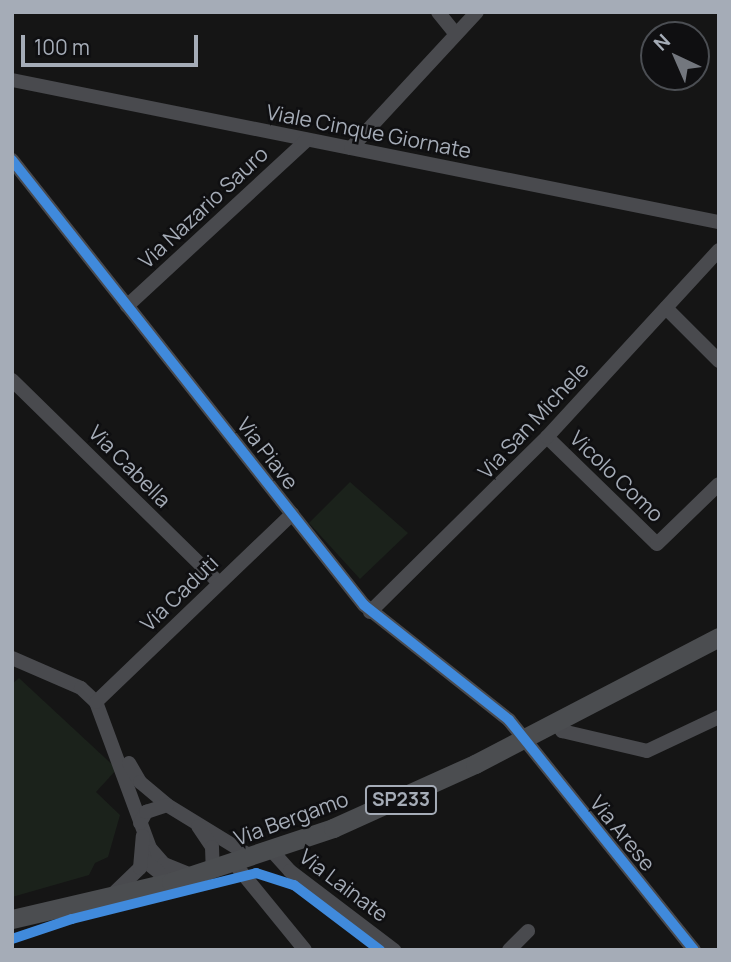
<!DOCTYPE html>
<html>
<head>
<meta charset="utf-8">
<style>
	body { margin:0 }
	#map { position:relative; width:731px; height:962px; overflow:hidden; background:#151515; font-family:Manrope,sans-serif }
	div>[style] { position:absolute }
	.green>* { inset:0; background:#1b221b }
	.minor>* { height:14px; margin:-7px; padding:0 7px; transform-origin:7px; border-radius:7px; background:#494a4e }
	.major>* { height:19px; margin:-9.5px; padding:0 9.5px; transform-origin:9.5px; border-radius:9.5px; background:#4b4d50 }
	.cycleway>* { height:10px; margin:-5px; padding:0 5px; transform-origin:5px; border-radius:5px; background:#408adc }
	span { translate:-50% -50%; white-space:nowrap; text-align:center; line-height:1.15; -webkit-text-stroke:5px #0f0f11; paint-order:stroke }
	.shield-label span { padding:2px 5px; background:#0f0f11; border:2px solid; border-radius:5px; -webkit-text-stroke-width:0 }
	.shield-label { font-size:19px; color:#a5acb7; font-weight:700 }
	.street-label { font-size:21px; color:#a5acb7 }
	.frame { position:absolute; inset:0; border:14px solid #a5acb7; pointer-events:none }
	.north { position:absolute; left:640px; top:21px; width:70px; height:70px; box-sizing:border-box; background:#0f0f11; border:2px solid #4b4e53; border-radius:50%; rotate:316deg; font-size:19px; font-weight:700; line-height:28px; text-align:center; color:#a5acb7 }
	.north::after { content:''; display:block; margin:auto; width:24px; height:32px; background:#73777e; clip-path:polygon(50% 0,100% 100%,50% 72%,0 100%) }
	.scale { position:absolute; left:21px; top:35px; width:177px; height:32px; box-sizing:border-box; border:4px solid #a5acb7; border-top:0; padding-left:9px; font-size:21px; line-height:24px; white-space:nowrap; color:#a5acb7; -webkit-text-stroke:5px #0f0f11; paint-order:stroke }
</style>
</head>
<body>
<div id="map">
	<div class="green">
		<i style="clip-path:polygon(350px 482px,408px 533px,360px 579px,309px 523px)"></i>
		<i style="clip-path:polygon(19px 678px,117px 769px,96px 792px,120px 815px,108px 857px,95px 863px,89px 875px,12px 897px,12px 684px)"></i>
	</div>
	<div class="minor">
		<i style="left:438px;top:12px;width:28px;rotate:51deg"></i>
		<i style="left:12px;top:80px;width:721px;rotate:11.36deg"></i>
		<i style="left:351px;top:148px;width:185px;rotate:-47.2deg"></i>
		<i style="left:12px;top:160px;width:567px;rotate:51.66deg"></i>
		<i style="left:364px;top:605px;width:185px;rotate:38.4deg"></i>
		<i style="left:509px;top:720px;width:295px;rotate:51.2deg"></i>
		<i style="left:127px;top:306px;width:245px;rotate:-42.7deg"></i>
		<i style="left:666px;top:308px;width:75px;rotate:45deg"></i>
		<i style="left:12px;top:380px;width:290px;rotate:44.4deg"></i>
		<i style="left:547px;top:437px;width:153px;rotate:44.2deg"></i>
		<i style="left:657px;top:544px;width:86px;rotate:-44.1deg"></i>
		<i style="left:370px;top:612px;width:249px;rotate:-44.7deg"></i>
		<i style="left:547px;top:437px;width:254px;rotate:-47.4deg"></i>
		<i style="left:12px;top:658px;width:75px;rotate:23.5deg"></i>
		<i style="left:81px;top:688px;width:21px;rotate:43deg"></i>
		<i style="left:96px;top:702px;width:156px;rotate:69.7deg"></i>
		<i style="left:150px;top:848px;width:21px;rotate:49deg"></i>
		<i style="left:164px;top:864px;width:32px;rotate:22deg"></i>
		<i style="left:96px;top:702px;width:272px;rotate:-43.8deg"></i>
		<i style="left:556px;top:722px;width:11px;rotate:56deg"></i>
		<i style="left:562px;top:731px;width:87px;rotate:13.2deg"></i>
		<i style="left:647px;top:751px;width:80px;rotate:-25.3deg"></i>
		<i style="left:129px;top:763px;width:22px;rotate:60deg"></i>
		<i style="left:140px;top:782px;width:35px;rotate:40deg"></i>
		<i style="left:167px;top:805px;width:100px;rotate:31.5deg"></i>
		<i style="left:140px;top:823px;width:13px;rotate:-61deg"></i>
		<i style="left:146px;top:812px;width:22px;rotate:-18deg"></i>
		<i style="left:198px;top:826px;width:25px;rotate:56deg"></i>
		<i style="left:212px;top:847px;width:23px;rotate:88deg"></i>
		<i style="left:272px;top:851px;width:27px;rotate:48deg"></i>
		<i style="left:290px;top:871px;width:131px;rotate:37.2deg"></i>
		<i style="left:143px;top:852px;width:9px;rotate:77deg"></i>
		<i style="left:145px;top:861px;width:33px;rotate:39deg"></i>
		<i style="left:234px;top:863px;width:112px;rotate:50.8deg"></i>
		<i style="left:115px;top:892px;width:35px;rotate:-44deg"></i>
		<i style="left:140px;top:868px;width:32px;rotate:-85deg"></i>
		<i style="left:509px;top:950px;width:27px;rotate:-45deg"></i>
	</div>
	<div class="major">
		<i style="left:12px;top:919px;width:163px;rotate:-13.1deg"></i>
		<i style="left:171px;top:882px;width:171px;rotate:-18.4deg"></i>
		<i style="left:333px;top:828px;width:156px;rotate:-24.3deg"></i>
		<i style="left:475px;top:764px;width:275px;rotate:-27.5deg"></i>
	</div>
	<div class="cycleway">
		<i style="left:12px;top:160px;width:567px;rotate:51.66deg"></i>
		<i style="left:364px;top:605px;width:185px;rotate:38.4deg"></i>
		<i style="left:509px;top:720px;width:295px;rotate:51.2deg"></i>
		<i style="left:12px;top:939px;width:63px;rotate:-18.4deg"></i>
		<i style="left:72px;top:919px;width:190px;rotate:-14deg"></i>
		<i style="left:256px;top:873px;width:40px;rotate:18deg"></i>
		<i style="left:294px;top:885px;width:108px;rotate:37.1deg"></i>
	</div>
	<div class="shield-label">
		<span style="left:401px;top:800px">SP233</span>
	</div>
	<div class="street-label">
		<span style="left:369px;top:131px;rotate:11deg">Viale Cinque Giornate</span>
		<span style="left:203px;top:207px;rotate:-43deg">Via Nazario Sauro</span>
		<span style="left:533px;top:420px;rotate:-47deg">Via San Michele</span>
		<span style="left:268px;top:453px;rotate:52deg">Via Piave</span>
		<span style="left:130px;top:466px;rotate:45deg">Via Cabella</span>
		<span style="left:617px;top:476px;rotate:44deg">Vicolo Como</span>
		<span style="left:179px;top:593px;rotate:-44deg">Via Caduti</span>
		<span style="left:291px;top:818px;rotate:-20deg">Via Bergamo</span>
		<span style="left:623px;top:833px;rotate:51deg">Via Arese</span>
		<span style="left:344px;top:885px;rotate:37deg">Via Lainate</span>
	</div>
	<div class="frame"></div>
	<div class="north">N</div>
	<div class="scale">100 m</div>
</div>
</body>
</html>
